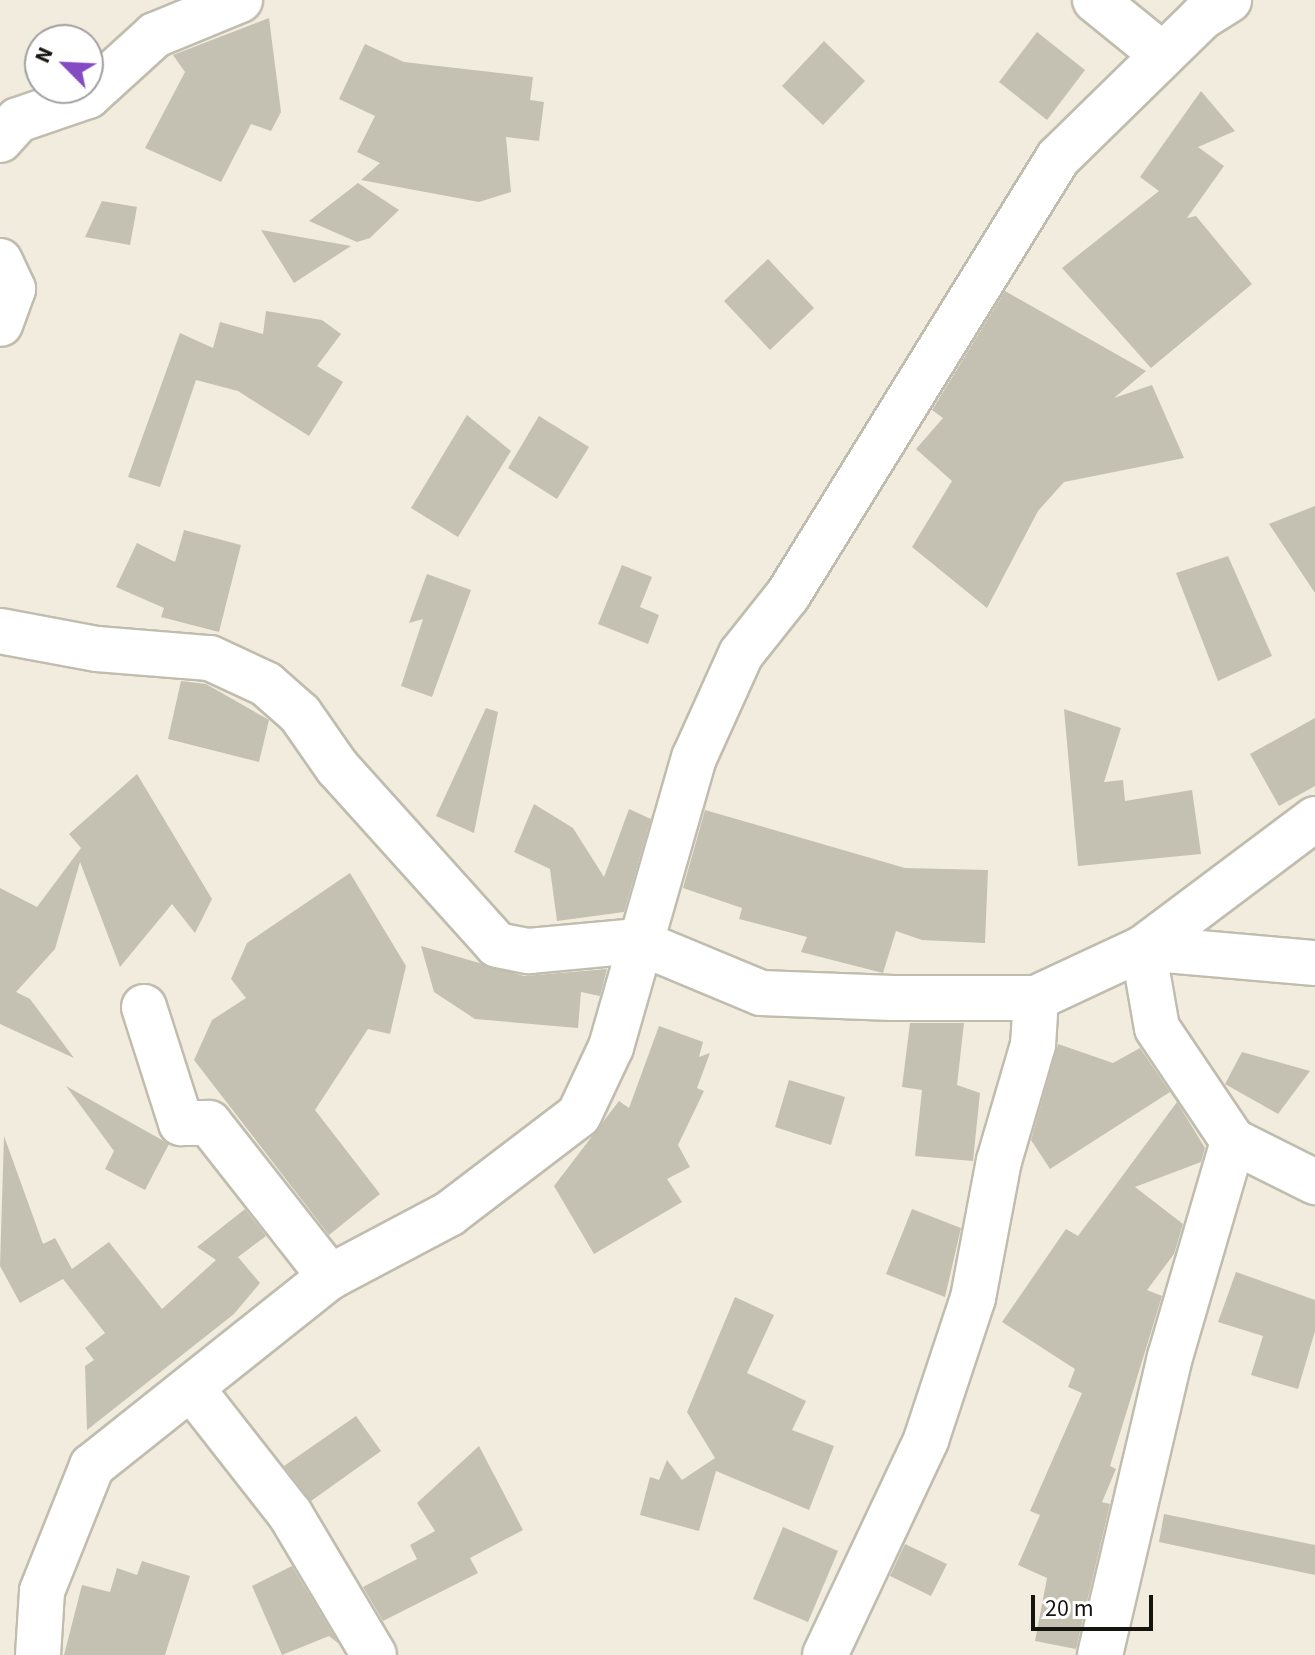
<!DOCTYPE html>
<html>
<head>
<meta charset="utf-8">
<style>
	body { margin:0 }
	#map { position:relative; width:1315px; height:1655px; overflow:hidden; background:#f1ecdd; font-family:"Source Sans 3",sans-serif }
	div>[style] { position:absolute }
	.building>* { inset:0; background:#c5c1b2 }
	.roads { filter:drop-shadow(2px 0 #c1bdae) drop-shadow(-2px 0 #c1bdae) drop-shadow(0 2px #c1bdae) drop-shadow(0 -2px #c1bdae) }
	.minor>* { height:44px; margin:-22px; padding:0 22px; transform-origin:22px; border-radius:22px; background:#fff }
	span { translate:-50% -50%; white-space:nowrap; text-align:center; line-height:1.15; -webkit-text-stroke:6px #fff; paint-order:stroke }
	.north { position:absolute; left:24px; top:24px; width:80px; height:80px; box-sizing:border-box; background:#fff; border:2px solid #a2a19f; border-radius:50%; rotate:294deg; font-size:22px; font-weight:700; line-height:32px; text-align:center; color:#16140f }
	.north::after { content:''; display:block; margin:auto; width:28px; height:36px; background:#844bc2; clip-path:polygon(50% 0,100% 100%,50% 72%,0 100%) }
	.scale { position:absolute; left:1031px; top:1595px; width:122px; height:36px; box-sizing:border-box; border:4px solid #16140f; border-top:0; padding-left:10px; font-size:24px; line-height:28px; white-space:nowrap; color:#16140f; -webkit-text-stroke:6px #fff; paint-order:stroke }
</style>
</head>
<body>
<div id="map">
	<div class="building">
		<i style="clip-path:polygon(269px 18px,281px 112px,271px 131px,251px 124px,221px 182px,145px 148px,185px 72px,173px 55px)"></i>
		<i style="clip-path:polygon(1037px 32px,1085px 70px,1047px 120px,999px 82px)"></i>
		<i style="clip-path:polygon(824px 41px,865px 81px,823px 125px,782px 86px)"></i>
		<i style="clip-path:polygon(365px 44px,404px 62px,533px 77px,530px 100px,544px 102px,539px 141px,506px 137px,511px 192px,479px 202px,361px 180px,380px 163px,357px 152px,375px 116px,339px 99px)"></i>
		<i style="clip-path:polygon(1201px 91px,1235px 131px,1198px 147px,1224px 166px,1187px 218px,1196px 216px,1252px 284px,1151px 368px,1062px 268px,1159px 191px,1140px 177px)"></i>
		<i style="clip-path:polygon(358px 183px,399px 210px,370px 238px,357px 242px,309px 221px)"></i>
		<i style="clip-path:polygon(102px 201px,137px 207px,130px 245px,85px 237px)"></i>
		<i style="clip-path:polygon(261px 230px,351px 246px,294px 283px)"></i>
		<i style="clip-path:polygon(768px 259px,814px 308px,770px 350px,724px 301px)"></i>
		<i style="clip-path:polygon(1005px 291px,1146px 371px,1114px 398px,1152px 385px,1184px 458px,1064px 482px,1038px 511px,987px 608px,912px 547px,952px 481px,916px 449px,943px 418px,932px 410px)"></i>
		<i style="clip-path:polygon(266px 311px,322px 320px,341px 334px,317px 366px,343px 382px,309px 436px,238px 391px,196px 380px,160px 487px,128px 477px,180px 333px,213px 348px,220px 322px,263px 334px)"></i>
		<i style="clip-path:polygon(467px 415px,511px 451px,458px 537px,411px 508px)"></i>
		<i style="clip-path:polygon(539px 416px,589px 447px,557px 499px,508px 468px)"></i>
		<i style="clip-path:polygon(1315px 506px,1315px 593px,1269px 524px)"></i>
		<i style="clip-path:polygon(184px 530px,241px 545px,219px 632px,161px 617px,164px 608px,116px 587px,137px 543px,175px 562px)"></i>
		<i style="clip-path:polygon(1228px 556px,1272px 656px,1218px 681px,1176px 573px)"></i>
		<i style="clip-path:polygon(622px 565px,652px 577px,640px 607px,659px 615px,648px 644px,598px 624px)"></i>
		<i style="clip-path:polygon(427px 574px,471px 590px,432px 697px,401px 686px,423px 619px,409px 623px)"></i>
		<i style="clip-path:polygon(181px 681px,206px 684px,269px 720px,259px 762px,168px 739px)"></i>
		<i style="clip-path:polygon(486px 708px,498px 712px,474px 833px,436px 816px)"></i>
		<i style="clip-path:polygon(1064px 709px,1121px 728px,1104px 782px,1123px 780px,1125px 801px,1192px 790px,1201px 854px,1078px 866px)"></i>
		<i style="clip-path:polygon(1315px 718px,1315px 786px,1279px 806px,1250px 754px)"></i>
		<i style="clip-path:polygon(137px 774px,212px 899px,195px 933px,172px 904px,120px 967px,80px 862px,55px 949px,16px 992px,30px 999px,74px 1058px,0 1024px,0 888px,37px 907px,81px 848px,69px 834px)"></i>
		<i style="clip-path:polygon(534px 804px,573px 828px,604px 877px,629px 809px,651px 819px,624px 912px,557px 921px,550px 869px,514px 852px)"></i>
		<i style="clip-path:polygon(705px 810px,905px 868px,988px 870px,985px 943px,922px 940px,896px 931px,883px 973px,801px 952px,807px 937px,739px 919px,742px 908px,683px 888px)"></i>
		<i style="clip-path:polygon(350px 873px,406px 966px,390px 1034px,368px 1029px,315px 1110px,380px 1194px,329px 1235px,194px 1060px,212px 1020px,246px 998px,231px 979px,247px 943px)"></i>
		<i style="clip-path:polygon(421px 946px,524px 976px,607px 969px,600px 996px,581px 992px,578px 1028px,475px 1019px,434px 992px)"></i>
		<i style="clip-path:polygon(910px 1023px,964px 1023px,957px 1085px,980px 1093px,973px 1161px,915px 1156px,922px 1090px,902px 1087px)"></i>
		<i style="clip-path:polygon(659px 1026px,703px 1042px,699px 1057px,710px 1053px,697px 1088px,704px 1091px,678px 1145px,690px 1167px,667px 1179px,682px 1202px,594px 1254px,554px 1186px,619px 1101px,629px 1108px)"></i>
		<i style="clip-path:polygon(1058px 1044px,1113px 1063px,1140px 1048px,1170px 1092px,1050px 1169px,1031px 1140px)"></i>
		<i style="clip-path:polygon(1242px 1052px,1310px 1071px,1278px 1114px,1225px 1084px)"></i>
		<i style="clip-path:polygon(789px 1080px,845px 1097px,831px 1145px,775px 1127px)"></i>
		<i style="clip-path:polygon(66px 1086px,169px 1144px,145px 1190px,105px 1169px,114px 1151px)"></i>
		<i style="clip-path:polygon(1177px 1102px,1205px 1148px,1201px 1162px,1135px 1187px,1183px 1224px,1174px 1254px,1147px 1290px,1162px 1296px,1110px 1466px,1116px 1469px,1102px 1502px,1110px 1504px,1076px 1649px,1035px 1641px,1047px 1578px,1018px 1565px,1040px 1515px,1030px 1511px,1082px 1393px,1068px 1387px,1075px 1369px,1002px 1322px,1066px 1229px,1078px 1236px)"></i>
		<i style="clip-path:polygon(4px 1136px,43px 1244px,55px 1238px,72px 1269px,109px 1242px,162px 1309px,216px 1260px,197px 1247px,245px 1209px,266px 1236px,238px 1257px,260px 1283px,234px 1314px,87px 1430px,85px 1366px,94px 1360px,85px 1348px,105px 1333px,63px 1279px,20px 1303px,0 1266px)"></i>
		<i style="clip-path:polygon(912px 1209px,961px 1228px,945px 1297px,886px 1274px)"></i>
		<i style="clip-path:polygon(1236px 1272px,1315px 1300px,1315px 1331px,1298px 1389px,1251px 1375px,1263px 1336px,1218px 1322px)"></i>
		<i style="clip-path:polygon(735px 1297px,774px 1315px,747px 1373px,806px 1401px,792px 1430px,834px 1446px,809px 1510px,716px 1471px,699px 1531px,640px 1515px,650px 1477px,659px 1480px,667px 1460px,682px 1480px,715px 1458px,687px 1412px)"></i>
		<i style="clip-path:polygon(356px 1416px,381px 1451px,311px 1501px,284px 1466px)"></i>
		<i style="clip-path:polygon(479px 1446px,523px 1530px,470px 1558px,478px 1573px,383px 1621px,363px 1587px,417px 1559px,410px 1545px,435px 1531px,417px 1503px)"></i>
		<i style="clip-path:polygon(1164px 1514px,1315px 1545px,1315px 1575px,1159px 1542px)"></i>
		<i style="clip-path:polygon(783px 1527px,838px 1551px,808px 1622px,753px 1599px)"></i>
		<i style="clip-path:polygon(905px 1544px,947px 1564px,931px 1596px,890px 1576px)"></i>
		<i style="clip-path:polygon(142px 1561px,190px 1576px,165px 1655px,64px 1655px,82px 1585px,110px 1592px,117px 1568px,137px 1575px)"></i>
		<i style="clip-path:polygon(292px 1566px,339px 1644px,329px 1636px,282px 1655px,252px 1586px)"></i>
	</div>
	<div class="roads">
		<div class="minor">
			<i style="left:1095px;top:0;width:87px;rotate:39deg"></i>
			<i style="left:0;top:140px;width:27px;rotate:-48deg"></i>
			<i style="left:18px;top:120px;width:74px;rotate:-18.9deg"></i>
			<i style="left:88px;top:96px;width:91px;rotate:-42.3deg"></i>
			<i style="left:155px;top:35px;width:92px;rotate:-22.4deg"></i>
			<i style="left:0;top:261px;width:31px;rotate:65deg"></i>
			<i style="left:13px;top:289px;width:37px;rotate:110deg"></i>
			<i style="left:0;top:631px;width:99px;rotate:10.5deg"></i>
			<i style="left:97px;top:649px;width:113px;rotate:4.6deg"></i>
			<i style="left:210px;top:658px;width:62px;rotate:24.9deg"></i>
			<i style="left:266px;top:684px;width:45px;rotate:41.4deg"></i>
			<i style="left:300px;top:714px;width:65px;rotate:55.1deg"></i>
			<i style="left:337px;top:767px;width:239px;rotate:48deg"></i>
			<i style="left:497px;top:945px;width:33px;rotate:11deg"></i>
			<i style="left:529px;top:951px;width:107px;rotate:-5.3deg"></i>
			<i style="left:636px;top:941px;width:135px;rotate:22.6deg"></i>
			<i style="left:761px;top:993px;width:132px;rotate:2.2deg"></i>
			<i style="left:893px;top:998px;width:143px"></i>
			<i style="left:1036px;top:998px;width:118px;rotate:-25deg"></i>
			<i style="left:1143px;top:948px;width:173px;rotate:5deg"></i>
			<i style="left:1315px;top:819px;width:215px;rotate:143.1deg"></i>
			<i style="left:1143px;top:948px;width:81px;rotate:80.1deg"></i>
			<i style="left:1157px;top:1028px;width:136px;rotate:56.1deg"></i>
			<i style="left:1233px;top:1141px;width:92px;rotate:26.6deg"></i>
			<i style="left:144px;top:1007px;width:122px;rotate:72.3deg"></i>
			<i style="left:181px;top:1123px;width:28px"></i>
			<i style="left:209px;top:1123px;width:196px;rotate:51.8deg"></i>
			<i style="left:192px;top:1389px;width:159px;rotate:51.9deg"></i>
			<i style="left:290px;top:1514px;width:164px;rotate:59.2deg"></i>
			<i style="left:38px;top:1655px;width:64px;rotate:-86.4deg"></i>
			<i style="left:42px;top:1591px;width:135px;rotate:-68.2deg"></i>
			<i style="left:92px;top:1466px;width:304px;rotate:-38.5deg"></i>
			<i style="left:330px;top:1277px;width:135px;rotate:-27.9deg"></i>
			<i style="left:449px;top:1214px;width:163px;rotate:-37.3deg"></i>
			<i style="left:579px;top:1115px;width:75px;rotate:-64.8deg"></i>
			<i style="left:611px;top:1047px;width:301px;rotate:-74deg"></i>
			<i style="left:694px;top:758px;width:114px;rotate:-65.7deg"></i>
			<i style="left:741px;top:654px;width:75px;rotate:-51.5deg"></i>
			<i style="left:788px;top:595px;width:514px;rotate:-58.29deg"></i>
			<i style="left:1058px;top:158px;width:202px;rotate:-44.4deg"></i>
			<i style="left:1202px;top:17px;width:32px;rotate:-32deg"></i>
			<i style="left:825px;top:1655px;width:238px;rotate:-64.8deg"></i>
			<i style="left:926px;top:1440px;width:150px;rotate:-71.7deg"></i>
			<i style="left:973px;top:1298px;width:139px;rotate:-79.3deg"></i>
			<i style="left:999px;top:1161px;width:121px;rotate:-73.7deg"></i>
			<i style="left:1033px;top:1045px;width:47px;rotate:-86.3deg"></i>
			<i style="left:1100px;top:1655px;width:306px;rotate:-76.8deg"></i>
			<i style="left:1170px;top:1357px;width:225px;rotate:-73.7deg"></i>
		</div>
	</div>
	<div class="north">N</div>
	<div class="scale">20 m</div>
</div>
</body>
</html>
